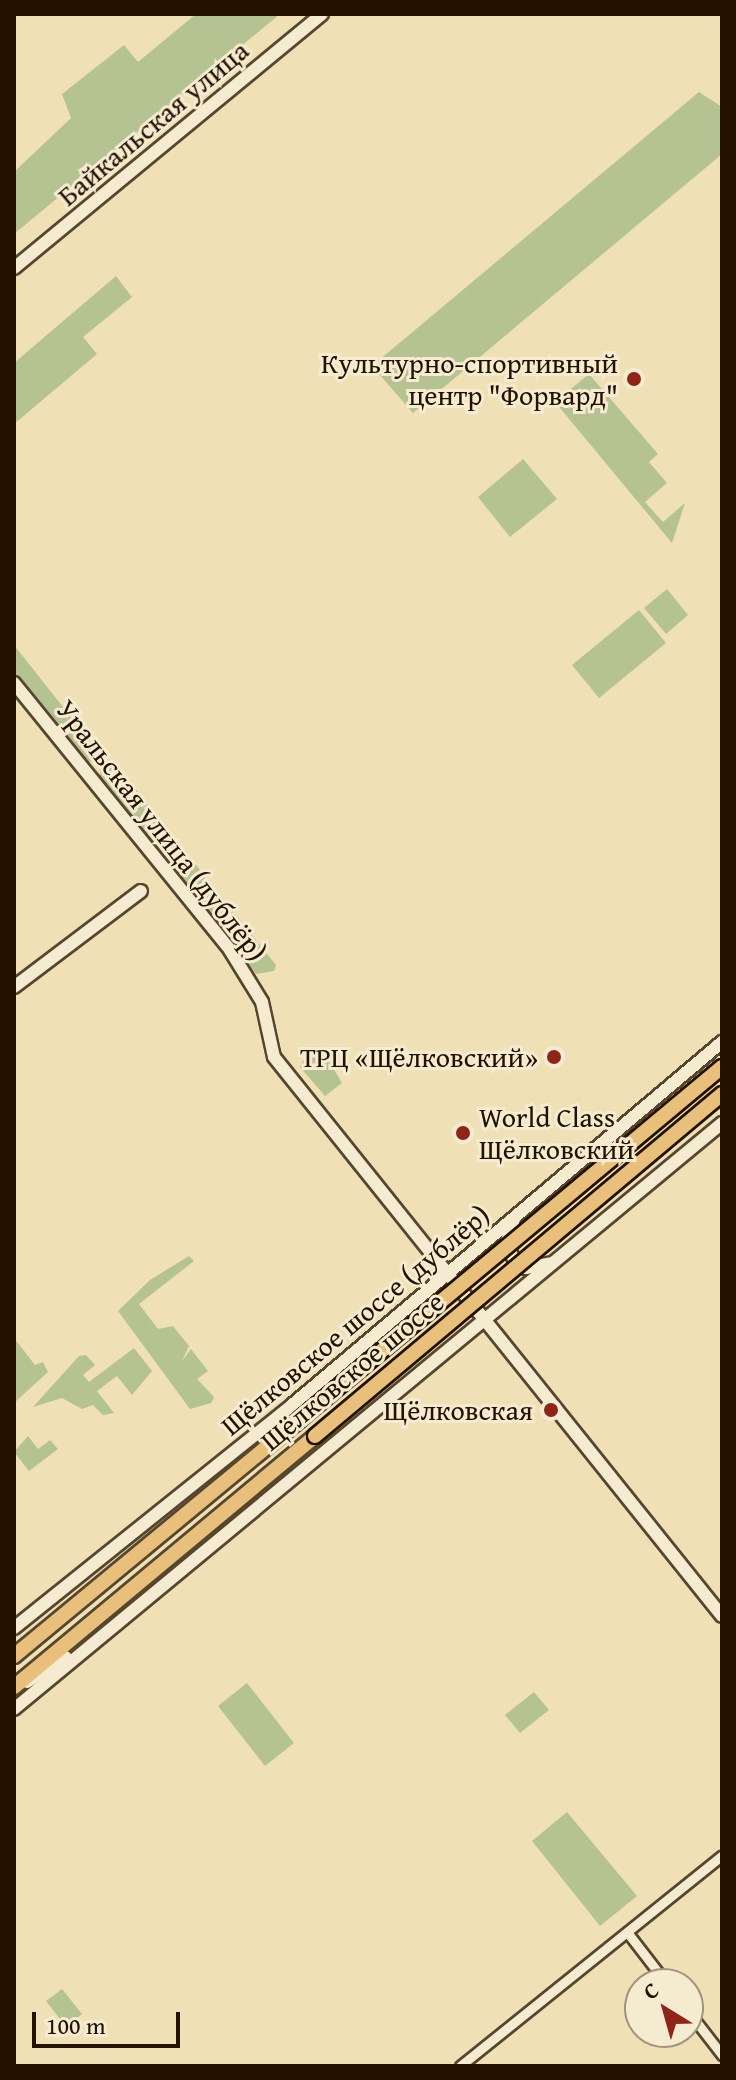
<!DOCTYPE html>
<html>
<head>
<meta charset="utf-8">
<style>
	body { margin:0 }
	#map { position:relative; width:736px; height:2080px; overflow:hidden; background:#f0e0b6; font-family:"Gentium Book Plus",serif }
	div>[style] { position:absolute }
	.green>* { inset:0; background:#b5c392 }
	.roads { filter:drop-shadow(2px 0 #56462e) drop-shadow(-2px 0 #56462e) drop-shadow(0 2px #56462e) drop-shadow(0 -2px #56462e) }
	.street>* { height:9px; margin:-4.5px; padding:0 4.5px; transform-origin:4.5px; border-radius:4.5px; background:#f5ebd0 }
	.secondary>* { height:12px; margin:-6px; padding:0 6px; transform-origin:6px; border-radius:6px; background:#f5ebd0 }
	.primary>* { height:14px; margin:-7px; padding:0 7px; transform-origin:7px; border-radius:7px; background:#e8c07b }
	.bridges { filter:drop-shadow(2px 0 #231200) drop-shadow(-2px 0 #231200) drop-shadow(0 2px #231200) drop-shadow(0 -2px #231200) }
	.primary-bridge>* { height:14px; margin:-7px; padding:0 7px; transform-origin:7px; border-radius:7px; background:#e8c07b }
	.dots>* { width:22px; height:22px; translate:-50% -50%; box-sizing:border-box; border:4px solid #f5ebd0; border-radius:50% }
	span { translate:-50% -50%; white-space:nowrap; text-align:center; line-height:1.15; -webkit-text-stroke:6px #f5ebd0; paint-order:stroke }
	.street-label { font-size:28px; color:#231200 }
	.poi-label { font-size:28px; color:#231200 }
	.right { translate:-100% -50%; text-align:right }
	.left { translate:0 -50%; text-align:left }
	.frame { position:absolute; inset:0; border:16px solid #231200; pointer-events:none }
	.north { position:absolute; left:624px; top:1968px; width:80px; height:80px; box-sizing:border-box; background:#f5ebd0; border:2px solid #a1947d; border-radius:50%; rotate:323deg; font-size:22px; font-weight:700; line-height:32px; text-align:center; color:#231200 }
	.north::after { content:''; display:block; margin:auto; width:28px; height:36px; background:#8f2418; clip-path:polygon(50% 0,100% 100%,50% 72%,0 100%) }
	.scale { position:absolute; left:32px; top:2012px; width:148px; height:36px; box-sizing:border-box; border:4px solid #231200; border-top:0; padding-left:10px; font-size:24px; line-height:28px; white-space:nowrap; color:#231200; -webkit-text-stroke:6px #f5ebd0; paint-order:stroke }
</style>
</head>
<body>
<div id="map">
	<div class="green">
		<i style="clip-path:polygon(196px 14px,280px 14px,14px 234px,14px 172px,71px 118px,62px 94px,124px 45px,138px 62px)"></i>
		<i style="clip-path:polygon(699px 92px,722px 107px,722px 154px,413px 413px,372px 366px)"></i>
		<i style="clip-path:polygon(116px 276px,132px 297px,83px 337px,97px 354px,14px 424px,14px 363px)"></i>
		<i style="clip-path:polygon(589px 374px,658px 454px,649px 462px,667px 483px,645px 502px,663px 522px,685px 503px,672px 543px,555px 402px)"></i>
		<i style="clip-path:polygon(523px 459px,557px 499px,510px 537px,478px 497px)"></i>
		<i style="clip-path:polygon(667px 589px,688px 615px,666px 634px,644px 608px)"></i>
		<i style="clip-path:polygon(639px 610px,666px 643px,599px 698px,572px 665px)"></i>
		<i style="clip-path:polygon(14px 645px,101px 755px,94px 762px,84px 761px,14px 673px)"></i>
		<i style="clip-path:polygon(114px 762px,276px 965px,274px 971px,256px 974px,100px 780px,100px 767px)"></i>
		<i style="clip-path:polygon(309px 1048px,324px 1053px,342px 1083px,325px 1096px,300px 1067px)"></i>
		<i style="clip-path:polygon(189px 1256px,194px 1261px,139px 1304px,158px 1329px,173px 1326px,189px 1346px,182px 1361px,191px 1349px,208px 1371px,197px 1379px,214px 1397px,211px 1403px,190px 1409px,118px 1311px,150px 1280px)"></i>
		<i style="clip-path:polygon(14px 1338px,35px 1365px,43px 1362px,48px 1372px,14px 1403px)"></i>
		<i style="clip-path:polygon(134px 1348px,152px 1371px,132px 1395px,117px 1376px,97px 1391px,114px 1413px,103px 1415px,93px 1405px,82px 1409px,62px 1398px,33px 1407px,79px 1356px,86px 1355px,95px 1365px,83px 1375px,89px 1382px)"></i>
		<i style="clip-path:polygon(28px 1436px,38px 1449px,50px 1440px,58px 1449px,29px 1471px,14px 1452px)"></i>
		<i style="clip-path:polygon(247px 1683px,294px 1743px,265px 1766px,218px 1706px)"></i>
		<i style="clip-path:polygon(534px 1692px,549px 1710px,520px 1733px,505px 1715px)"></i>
		<i style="clip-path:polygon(567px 1812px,637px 1896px,600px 1926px,532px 1841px)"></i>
		<i style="clip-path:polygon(62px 1989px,82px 2014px,66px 2027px,46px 2001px)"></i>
	</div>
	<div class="roads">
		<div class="street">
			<i style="left:627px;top:1932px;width:66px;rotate:52.4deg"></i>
			<i style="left:688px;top:2011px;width:56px;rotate:52.3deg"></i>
			<i style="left:460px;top:2066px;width:336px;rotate:-38.8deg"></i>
		</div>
		<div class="secondary">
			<i style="left:14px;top:268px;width:399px;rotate:-39.5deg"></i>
			<i style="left:14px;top:683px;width:343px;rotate:51deg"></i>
			<i style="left:230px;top:950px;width:61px;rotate:58.4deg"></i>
			<i style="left:262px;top:1002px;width:56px;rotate:77.7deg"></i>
			<i style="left:274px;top:1057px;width:716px;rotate:51.29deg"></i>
			<i style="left:14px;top:987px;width:159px;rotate:-37.1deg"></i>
			<i style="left:514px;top:1219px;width:26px;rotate:108deg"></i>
			<i style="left:506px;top:1244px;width:19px;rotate:62deg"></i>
			<i style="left:515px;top:1261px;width:13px;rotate:32deg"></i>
			<i style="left:526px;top:1268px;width:26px;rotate:-11deg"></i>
			<i style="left:14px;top:1628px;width:356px;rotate:-38.7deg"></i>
			<i style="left:292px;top:1405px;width:563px;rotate:-40.17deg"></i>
			<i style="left:27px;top:1682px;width:46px;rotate:-32.7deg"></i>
			<i style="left:14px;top:1709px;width:919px;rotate:-39.61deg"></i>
		</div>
		<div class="primary">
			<i style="left:14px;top:1656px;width:371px;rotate:-39.6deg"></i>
			<i style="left:14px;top:1687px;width:392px;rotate:-39.8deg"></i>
		</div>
	</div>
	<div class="bridges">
		<div class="primary-bridge">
			<i style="left:300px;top:1419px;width:550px;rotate:-39.83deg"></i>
			<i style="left:315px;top:1436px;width:532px;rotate:-40.04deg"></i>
		</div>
	</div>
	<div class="dots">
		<i style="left:634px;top:379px;background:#8f2418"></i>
		<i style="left:554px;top:1057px;background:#8f2418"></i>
		<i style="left:463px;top:1133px;background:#8f2418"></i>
		<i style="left:551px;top:1410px;background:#8f2418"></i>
	</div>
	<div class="street-label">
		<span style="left:153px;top:123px;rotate:-40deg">Байкальская улица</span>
		<span style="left:162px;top:830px;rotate:52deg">Уральская улица (дублёр)</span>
		<span style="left:355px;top:1320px;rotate:-40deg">Щёлковское шоссе (дублёр)</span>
		<span style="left:352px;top:1371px;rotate:-40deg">Щёлковское шоссе</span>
	</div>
	<div class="poi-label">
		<span class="right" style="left:618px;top:379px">Культурно-спортивный<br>центр "Форвард"</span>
		<span class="right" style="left:538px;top:1057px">ТРЦ «Щёлковский»</span>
		<span class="left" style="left:479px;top:1133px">World Class<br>Щёлковский</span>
		<span class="right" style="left:533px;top:1410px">Щёлковская</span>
	</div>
	<div class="frame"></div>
	<div class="north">С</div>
	<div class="scale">100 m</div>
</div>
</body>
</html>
